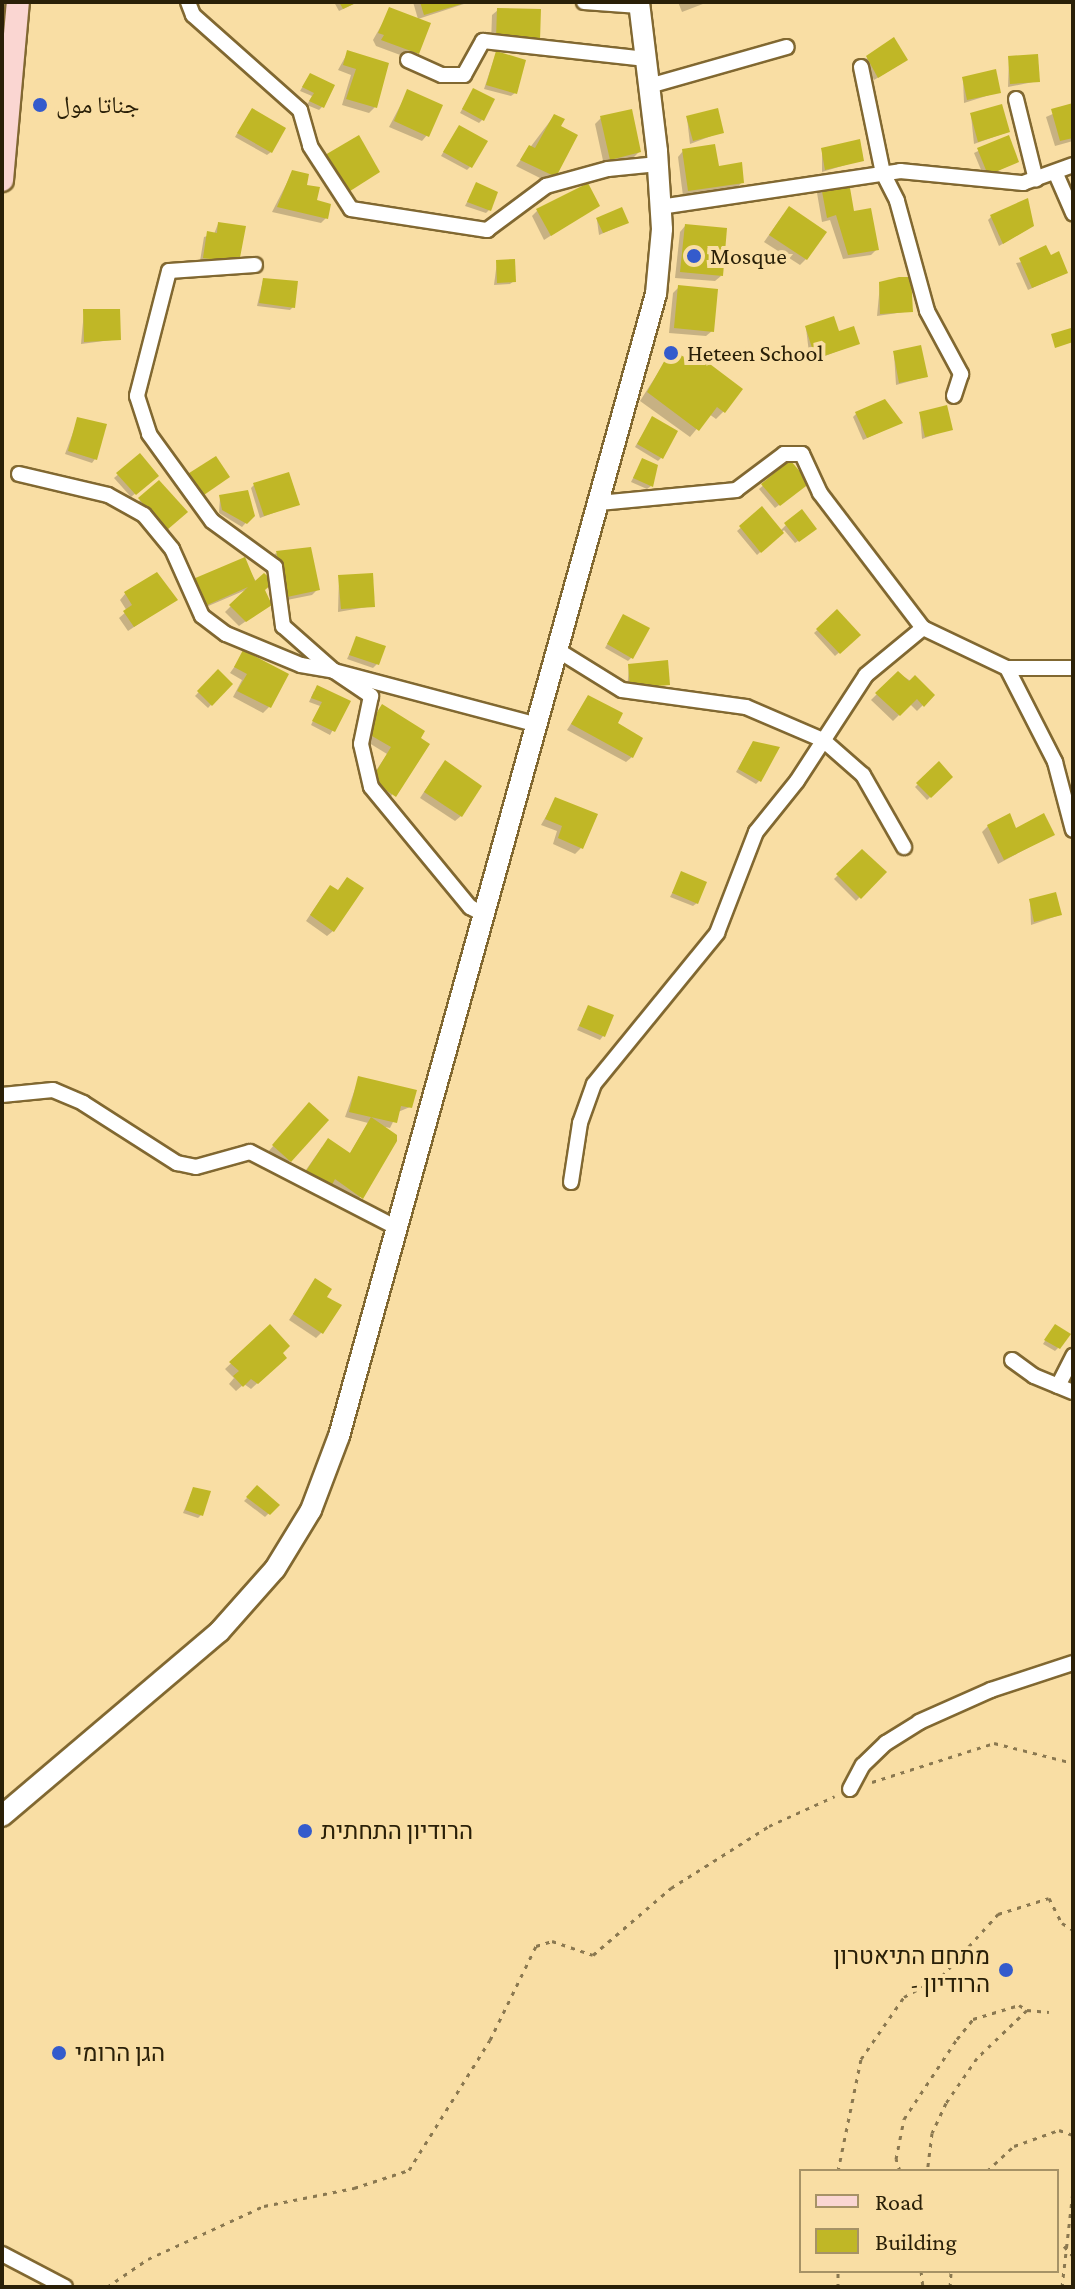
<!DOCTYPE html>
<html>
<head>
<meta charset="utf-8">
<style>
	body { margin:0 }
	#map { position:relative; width:1075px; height:2289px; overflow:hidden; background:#f9dea4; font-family:"Crimson Pro","Noto Naskh Arabic",Heebo,serif }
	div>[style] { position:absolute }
	.shadow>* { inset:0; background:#0003 }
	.building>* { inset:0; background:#c0b726 }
	.path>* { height:3px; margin-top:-1.5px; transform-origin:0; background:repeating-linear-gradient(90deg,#8a7850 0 4px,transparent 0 10px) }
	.roads { filter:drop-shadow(2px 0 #816831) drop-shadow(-2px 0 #816831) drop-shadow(0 2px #816831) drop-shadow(0 -2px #816831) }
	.street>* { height:14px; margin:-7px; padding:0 7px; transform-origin:7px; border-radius:7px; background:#fff }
	.secondary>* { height:20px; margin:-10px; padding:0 10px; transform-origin:10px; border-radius:10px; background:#fff }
	.primary>* { height:22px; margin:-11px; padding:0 11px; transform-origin:11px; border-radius:11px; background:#fad6d2 }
	.dots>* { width:22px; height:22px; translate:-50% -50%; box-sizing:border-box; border:4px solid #f9dea4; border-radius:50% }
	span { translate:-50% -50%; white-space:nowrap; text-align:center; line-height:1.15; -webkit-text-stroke:8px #f9dea4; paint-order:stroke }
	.poi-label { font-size:24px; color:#2a2008 }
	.left { translate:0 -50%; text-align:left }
	.right { translate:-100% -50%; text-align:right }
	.frame { position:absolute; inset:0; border:4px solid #2a2008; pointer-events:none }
	.legend { position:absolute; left:799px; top:2169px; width:260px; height:104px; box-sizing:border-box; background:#f9dea4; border:2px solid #a69266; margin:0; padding:10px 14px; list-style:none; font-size:24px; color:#2a2008 }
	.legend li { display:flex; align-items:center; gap:16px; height:40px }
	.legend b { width:40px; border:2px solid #a69266 }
</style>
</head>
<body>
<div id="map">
	<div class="shadow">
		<i style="clip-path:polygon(334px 2px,358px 2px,339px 11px)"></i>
		<i style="clip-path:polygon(413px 2px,470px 2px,418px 19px)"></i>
		<i style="clip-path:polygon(678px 2px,708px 2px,682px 12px)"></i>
		<i style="clip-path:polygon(390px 10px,417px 53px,411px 59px,376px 46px,373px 40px)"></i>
		<i style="clip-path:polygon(498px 10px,538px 39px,533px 45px,491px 44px,492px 15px)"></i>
		<i style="clip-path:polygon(894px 40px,902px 63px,874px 80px,863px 61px)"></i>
		<i style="clip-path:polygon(348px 52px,375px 107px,369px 113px,342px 105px,351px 75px,338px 70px)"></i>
		<i style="clip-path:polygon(496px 53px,515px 93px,511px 96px,484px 89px)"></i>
		<i style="clip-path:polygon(1009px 58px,1038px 81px,1008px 87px)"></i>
		<i style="clip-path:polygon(307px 79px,322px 107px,319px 110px,307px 105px,312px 96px,300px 91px)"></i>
		<i style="clip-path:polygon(963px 79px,999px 92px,964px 103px)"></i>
		<i style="clip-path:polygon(473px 90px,482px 120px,479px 123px,460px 113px)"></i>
		<i style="clip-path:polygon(408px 91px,427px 135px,422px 141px,389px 127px)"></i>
		<i style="clip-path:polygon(1073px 105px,1073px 141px,1055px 146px,1046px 117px)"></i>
		<i style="clip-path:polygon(249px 114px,271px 152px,267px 155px,235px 137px)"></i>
		<i style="clip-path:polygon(971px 115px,1008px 132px,974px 144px)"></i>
		<i style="clip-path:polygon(554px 116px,559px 127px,575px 135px,548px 182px,516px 166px)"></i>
		<i style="clip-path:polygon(601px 118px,639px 152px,633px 158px,604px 165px,595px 124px)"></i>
		<i style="clip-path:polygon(687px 118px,722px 132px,690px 144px)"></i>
		<i style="clip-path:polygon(456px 131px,470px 167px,467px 170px,441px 156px)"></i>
		<i style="clip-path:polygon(1008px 137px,1017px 162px,984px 177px,974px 153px)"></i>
		<i style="clip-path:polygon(822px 149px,862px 160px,822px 172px)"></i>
		<i style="clip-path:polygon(683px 151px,742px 182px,737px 188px,683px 196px,678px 157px)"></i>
		<i style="clip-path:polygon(292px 173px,326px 218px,321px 223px,272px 212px)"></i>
		<i style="clip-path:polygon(476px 185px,489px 210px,486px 213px,465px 206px)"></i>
		<i style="clip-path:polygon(822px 188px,853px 213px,877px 249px,871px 255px,843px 259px,830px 220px,822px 222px,817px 193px)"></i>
		<i style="clip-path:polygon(597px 206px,544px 240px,532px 216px,538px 210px)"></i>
		<i style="clip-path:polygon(783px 215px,806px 259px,800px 265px,764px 242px)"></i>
		<i style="clip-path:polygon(992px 216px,1028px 229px,999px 246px,988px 220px)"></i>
		<i style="clip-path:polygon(597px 220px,627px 223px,599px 235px)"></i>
		<i style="clip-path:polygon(218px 224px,234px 266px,200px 261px,204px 237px,214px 234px)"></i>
		<i style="clip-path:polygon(685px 226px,721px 276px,715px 281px,675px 278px,680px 232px)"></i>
		<i style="clip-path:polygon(1050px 257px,1066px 273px,1028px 290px,1016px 263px)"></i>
		<i style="clip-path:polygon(497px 262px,514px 281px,510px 284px,494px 285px)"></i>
		<i style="clip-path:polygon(263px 280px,293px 307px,290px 310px,257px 306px)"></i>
		<i style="clip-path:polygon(880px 284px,911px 311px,877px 316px)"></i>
		<i style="clip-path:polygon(679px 287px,712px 331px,706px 336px,669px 333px,673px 293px)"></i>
		<i style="clip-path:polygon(84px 311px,119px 339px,81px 344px)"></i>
		<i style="clip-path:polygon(806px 328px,858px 343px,820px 358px,818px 351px,809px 353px)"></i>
		<i style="clip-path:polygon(672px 351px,687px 361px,694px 355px,724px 411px,716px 419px,709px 414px,690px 437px,640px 401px)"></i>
		<i style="clip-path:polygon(894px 353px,925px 377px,896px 385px)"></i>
		<i style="clip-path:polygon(857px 413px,900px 423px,863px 440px,853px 417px)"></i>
		<i style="clip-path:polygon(920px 414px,950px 429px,922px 439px)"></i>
		<i style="clip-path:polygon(652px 418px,661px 458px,658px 461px,635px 447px)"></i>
		<i style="clip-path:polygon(78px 419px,95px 459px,92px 463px,65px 454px)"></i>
		<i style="clip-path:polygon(140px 456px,153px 479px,131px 497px,114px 478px)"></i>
		<i style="clip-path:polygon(642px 461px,651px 486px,647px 489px,631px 482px)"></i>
		<i style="clip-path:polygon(790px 462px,804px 486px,775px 508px,759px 489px)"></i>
		<i style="clip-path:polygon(159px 483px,185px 512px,163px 532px,137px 503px)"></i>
		<i style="clip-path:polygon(254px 485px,297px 504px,260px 518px,251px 488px)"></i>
		<i style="clip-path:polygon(220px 497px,253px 515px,242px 527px,219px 513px)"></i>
		<i style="clip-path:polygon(762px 509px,780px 531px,786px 525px,811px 532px,795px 543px,784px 530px,757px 555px,737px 531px)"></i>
		<i style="clip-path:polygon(276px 553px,318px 589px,312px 595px,282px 601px,271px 558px)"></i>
		<i style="clip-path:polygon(244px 560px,269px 605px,239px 626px,225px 612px,248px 589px,199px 610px)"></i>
		<i style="clip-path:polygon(339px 577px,373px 606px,338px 612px)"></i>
		<i style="clip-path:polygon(125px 594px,176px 599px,128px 631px,119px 618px,127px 611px,120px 600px)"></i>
		<i style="clip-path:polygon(837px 612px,859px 635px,835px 656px,814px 633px)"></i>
		<i style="clip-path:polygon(623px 616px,632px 657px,628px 661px,605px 648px)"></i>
		<i style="clip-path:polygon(357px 638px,377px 664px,373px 668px,347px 659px)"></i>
		<i style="clip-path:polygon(244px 653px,269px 707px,263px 713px,233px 697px,242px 680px,230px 673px)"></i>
		<i style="clip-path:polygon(629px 666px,668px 684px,627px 691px)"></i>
		<i style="clip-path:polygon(218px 672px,230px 684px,208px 708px,195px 696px)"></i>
		<i style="clip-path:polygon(898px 673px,933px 695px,917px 711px,910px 704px,893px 721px,871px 700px)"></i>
		<i style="clip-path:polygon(314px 691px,348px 702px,330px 735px,311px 725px,320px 706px,309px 702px)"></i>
		<i style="clip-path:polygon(588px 697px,615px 723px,632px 757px,626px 762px,567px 730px)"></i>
		<i style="clip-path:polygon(382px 707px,418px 739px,389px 801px,366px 786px,387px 754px,361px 738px)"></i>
		<i style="clip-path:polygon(750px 747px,759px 781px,756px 784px,736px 772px)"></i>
		<i style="clip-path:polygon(939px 764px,951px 777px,927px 800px,915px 787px)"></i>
		<i style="clip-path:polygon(439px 769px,461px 816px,455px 821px,420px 798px)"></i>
		<i style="clip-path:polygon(556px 799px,581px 848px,575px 854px,553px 844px,557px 831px,541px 825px)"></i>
		<i style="clip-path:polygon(988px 826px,1015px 830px,1052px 835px,998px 864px,982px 832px)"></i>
		<i style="clip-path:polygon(862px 852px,884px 872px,856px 901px,834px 879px)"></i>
		<i style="clip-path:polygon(682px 874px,697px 903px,693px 906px,670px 897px)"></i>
		<i style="clip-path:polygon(347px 879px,333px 931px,327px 936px,306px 921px,324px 894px,330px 888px,337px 892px)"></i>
		<i style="clip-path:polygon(1030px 901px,1060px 915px,1031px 925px)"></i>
		<i style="clip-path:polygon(588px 1007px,603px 1036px,600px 1040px,577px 1030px)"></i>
		<i style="clip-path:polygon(359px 1078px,410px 1107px,398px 1112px,390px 1128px,381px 1126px,395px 1136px,356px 1204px,301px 1177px,322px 1147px,349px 1155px,368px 1123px,345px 1117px)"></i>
		<i style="clip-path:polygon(304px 1110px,326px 1120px,284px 1167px,268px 1152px)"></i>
		<i style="clip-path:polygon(316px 1280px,325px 1298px,322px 1332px,316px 1338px,289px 1320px)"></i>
		<i style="clip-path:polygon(270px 1327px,284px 1358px,251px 1389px,244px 1384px,236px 1391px,229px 1384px,234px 1378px,225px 1369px)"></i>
		<i style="clip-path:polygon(1052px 1330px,1058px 1348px,1055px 1351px,1043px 1344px)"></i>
		<i style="clip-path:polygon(257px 1488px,277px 1505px,265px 1517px,244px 1501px)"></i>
		<i style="clip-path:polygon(193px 1489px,201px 1515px,198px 1518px,183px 1513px)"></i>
	</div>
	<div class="building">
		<i style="clip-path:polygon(339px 2px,358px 2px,343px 9px)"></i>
		<i style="clip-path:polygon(420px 2px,465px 2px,465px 3px,424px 15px)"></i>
		<i style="clip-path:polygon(389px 7px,431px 23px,419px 54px,381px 40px,384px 35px,378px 33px)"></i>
		<i style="clip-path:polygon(497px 8px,541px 9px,540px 40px,496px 39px)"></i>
		<i style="clip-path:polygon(894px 37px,908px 60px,878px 78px,866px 56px)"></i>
		<i style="clip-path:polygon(347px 50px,389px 63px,377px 108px,346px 99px,356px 69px,343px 65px)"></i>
		<i style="clip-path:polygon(496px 51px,526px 60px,517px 94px,486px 85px)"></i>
		<i style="clip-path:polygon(1038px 54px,1040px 82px,1010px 84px,1008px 56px)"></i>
		<i style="clip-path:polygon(996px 69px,1001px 93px,967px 100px,962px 77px)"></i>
		<i style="clip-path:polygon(310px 73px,335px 85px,324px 108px,309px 101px,314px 93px,302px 87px)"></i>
		<i style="clip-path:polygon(473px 88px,495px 99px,484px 121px,462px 109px)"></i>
		<i style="clip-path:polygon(407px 89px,443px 105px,429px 137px,394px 121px)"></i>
		<i style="clip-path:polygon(1073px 103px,1073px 138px,1060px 141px,1051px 109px)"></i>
		<i style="clip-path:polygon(1002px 104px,1010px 132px,978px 142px,970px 113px)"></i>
		<i style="clip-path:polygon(252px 108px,286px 128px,272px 153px,237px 133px)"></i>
		<i style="clip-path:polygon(718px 108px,724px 133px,693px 141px,686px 116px)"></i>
		<i style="clip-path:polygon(632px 109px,641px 152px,610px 160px,600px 116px)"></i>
		<i style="clip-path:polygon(554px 114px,565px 119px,561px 126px,578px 135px,556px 177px,520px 160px,529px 145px,535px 148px)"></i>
		<i style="clip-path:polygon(459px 125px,488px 141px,472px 168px,443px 152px)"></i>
		<i style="clip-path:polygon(359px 135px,380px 172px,347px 193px,325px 155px)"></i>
		<i style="clip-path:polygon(1009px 135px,1019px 162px,988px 175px,977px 148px)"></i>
		<i style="clip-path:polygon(860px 139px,864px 161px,825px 170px,821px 148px)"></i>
		<i style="clip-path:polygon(715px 144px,719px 166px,742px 162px,744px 183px,688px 191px,682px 149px)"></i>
		<i style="clip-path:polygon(292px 170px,309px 174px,307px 185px,320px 187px,317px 200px,331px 204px,328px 219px,277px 207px)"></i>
		<i style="clip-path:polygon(476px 182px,498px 192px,491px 211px,467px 202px)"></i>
		<i style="clip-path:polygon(849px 182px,854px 211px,871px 208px,879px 250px,848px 255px,836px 215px,827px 218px,821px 186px)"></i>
		<i style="clip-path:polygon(588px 183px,600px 206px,551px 236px,536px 209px)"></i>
		<i style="clip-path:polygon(1028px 198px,1034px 226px,1003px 244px,990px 215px)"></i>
		<i style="clip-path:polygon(789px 206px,827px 232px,807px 260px,769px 235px)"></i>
		<i style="clip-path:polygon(622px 207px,629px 223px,603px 233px,596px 218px)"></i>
		<i style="clip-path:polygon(218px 222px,246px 226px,239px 263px,203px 258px,207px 231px,217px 233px)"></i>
		<i style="clip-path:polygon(685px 224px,727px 228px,723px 276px,680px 272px)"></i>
		<i style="clip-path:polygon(1046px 245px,1051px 255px,1059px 251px,1068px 273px,1032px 288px,1019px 258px)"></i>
		<i style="clip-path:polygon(515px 259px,516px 282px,497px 283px,496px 260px)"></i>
		<i style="clip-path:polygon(899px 277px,911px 277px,913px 312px,880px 314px,879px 282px)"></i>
		<i style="clip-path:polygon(263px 278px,298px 281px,295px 308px,259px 303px)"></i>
		<i style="clip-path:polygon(678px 285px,718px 289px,714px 332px,674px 328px)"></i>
		<i style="clip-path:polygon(83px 309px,120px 309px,121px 340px,84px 342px)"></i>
		<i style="clip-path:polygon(834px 316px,839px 331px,854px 326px,860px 344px,824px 356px,821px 348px,813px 351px,805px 326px)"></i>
		<i style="clip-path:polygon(1071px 328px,1073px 342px,1055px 348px,1051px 334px)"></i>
		<i style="clip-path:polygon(921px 345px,928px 377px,899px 383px,893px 351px)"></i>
		<i style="clip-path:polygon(671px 349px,689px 360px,694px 352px,743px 389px,725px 413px,717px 407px,699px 431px,647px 392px)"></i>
		<i style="clip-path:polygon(885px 399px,903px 423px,867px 438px,855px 412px)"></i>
		<i style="clip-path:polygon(947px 405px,953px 430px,925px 437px,919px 412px)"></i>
		<i style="clip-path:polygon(652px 416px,678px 431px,663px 459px,637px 444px)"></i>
		<i style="clip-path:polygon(77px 417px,107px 424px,97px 460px,68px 451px)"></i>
		<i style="clip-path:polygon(140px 453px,159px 476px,136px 495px,116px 473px)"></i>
		<i style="clip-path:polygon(216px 456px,230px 477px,201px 497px,186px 475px)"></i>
		<i style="clip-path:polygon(642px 458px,658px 465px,653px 487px,633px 478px)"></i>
		<i style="clip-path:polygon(790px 460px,810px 483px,780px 506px,761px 484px)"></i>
		<i style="clip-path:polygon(289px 472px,300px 505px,264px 516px,253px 483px)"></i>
		<i style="clip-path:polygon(159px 480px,188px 512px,167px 530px,138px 498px)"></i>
		<i style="clip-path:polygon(248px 490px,255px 516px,247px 524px,222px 510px,219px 495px)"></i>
		<i style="clip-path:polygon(762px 506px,784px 533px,761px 553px,739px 526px)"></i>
		<i style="clip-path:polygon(802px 509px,817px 529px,799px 542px,784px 523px)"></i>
		<i style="clip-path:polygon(311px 547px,320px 590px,287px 597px,276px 551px)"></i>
		<i style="clip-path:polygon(245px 557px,255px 581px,264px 573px,274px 582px,265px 590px,272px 605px,246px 622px,229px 605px,248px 587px,205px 606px,193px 579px)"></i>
		<i style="clip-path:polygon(157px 572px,178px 600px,134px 627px,123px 611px,132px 605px,124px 592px)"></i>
		<i style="clip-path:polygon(373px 573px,375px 607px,341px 609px,338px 575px)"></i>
		<i style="clip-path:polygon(837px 609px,861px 635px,840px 654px,816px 629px)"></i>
		<i style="clip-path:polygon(623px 614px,650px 628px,633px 659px,607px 644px)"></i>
		<i style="clip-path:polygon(356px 636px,386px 646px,379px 665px,349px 655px)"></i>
		<i style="clip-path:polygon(243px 650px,289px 674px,271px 708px,237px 691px,247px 674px,234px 667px)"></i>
		<i style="clip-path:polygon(668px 660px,670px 685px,630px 688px,628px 664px)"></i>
		<i style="clip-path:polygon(218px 669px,233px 684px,212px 706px,197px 691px)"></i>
		<i style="clip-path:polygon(898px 671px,909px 681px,915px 675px,935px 695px,924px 707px,917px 699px,900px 716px,875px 693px)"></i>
		<i style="clip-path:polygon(317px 685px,351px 701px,335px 732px,312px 721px,322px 702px,311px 698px)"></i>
		<i style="clip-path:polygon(588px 695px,623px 713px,618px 723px,643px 738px,633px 758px,571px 724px)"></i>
		<i style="clip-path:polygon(382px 704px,425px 731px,421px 738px,430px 744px,396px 797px,371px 780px,391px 747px,365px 732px)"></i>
		<i style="clip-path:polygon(753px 741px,780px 747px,761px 782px,738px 769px)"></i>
		<i style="clip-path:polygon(445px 760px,482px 786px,462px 817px,424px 792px)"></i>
		<i style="clip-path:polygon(939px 761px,953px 777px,931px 798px,916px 783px)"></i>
		<i style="clip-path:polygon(555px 797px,598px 814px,583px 849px,558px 838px,562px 826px,545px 819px)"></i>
		<i style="clip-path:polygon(1010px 813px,1016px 828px,1044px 813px,1055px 835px,1004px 860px,987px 825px)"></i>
		<i style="clip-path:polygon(862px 849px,887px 872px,861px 899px,836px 874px)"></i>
		<i style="clip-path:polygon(681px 871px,707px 882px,698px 904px,672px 893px)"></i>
		<i style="clip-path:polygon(347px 877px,364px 888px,334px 932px,310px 915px,330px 885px,338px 890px)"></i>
		<i style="clip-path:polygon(1056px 892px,1062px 915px,1034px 922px,1029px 899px)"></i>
		<i style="clip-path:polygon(588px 1005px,614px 1015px,605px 1037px,579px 1026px)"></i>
		<i style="clip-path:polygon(358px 1076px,417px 1090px,412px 1108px,401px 1106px,397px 1123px,349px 1112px)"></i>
		<i style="clip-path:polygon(309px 1102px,329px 1120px,291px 1162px,272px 1145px)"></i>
		<i style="clip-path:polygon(371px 1117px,397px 1135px,397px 1141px,363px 1199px,335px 1179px,331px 1187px,306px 1171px,328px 1138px,350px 1153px)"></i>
		<i style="clip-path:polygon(315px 1278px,332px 1289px,327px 1297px,342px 1305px,323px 1334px,293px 1314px)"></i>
		<i style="clip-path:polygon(270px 1324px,290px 1346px,283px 1353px,287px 1358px,258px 1384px,251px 1379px,243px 1387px,233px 1376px,239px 1371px,229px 1362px)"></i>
		<i style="clip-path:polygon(1055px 1324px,1071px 1334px,1060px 1349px,1044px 1340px)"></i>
		<i style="clip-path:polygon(257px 1485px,280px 1505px,270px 1515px,246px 1497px)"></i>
		<i style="clip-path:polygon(193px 1487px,211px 1491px,203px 1516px,185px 1510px)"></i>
	</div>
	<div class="path">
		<i style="left:872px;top:1782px;width:128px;rotate:-17.7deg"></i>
		<i style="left:994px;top:1743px;width:81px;rotate:14.2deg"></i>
		<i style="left:1027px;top:2010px;width:22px;rotate:5deg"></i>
		<i style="left:838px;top:2171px;width:114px;rotate:-78.4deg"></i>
		<i style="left:861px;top:2059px;width:75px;rotate:-55.3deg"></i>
		<i style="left:904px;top:1997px;width:43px;rotate:-28.9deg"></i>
		<i style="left:942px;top:1976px;width:84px;rotate:-47.9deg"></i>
		<i style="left:998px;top:1914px;width:53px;rotate:-17.4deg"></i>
		<i style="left:1049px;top:1898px;width:28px;rotate:63deg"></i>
		<i style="left:1062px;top:1923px;width:13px;rotate:32deg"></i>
		<i style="left:900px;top:2171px;width:13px;rotate:-108deg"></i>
		<i style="left:896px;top:2159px;width:41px;rotate:-78.7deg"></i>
		<i style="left:904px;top:2119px;width:96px;rotate:-56.5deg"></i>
		<i style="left:957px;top:2039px;width:26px;rotate:-51deg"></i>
		<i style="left:973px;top:2019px;width:48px;rotate:-16.9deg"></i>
		<i style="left:1019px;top:2005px;width:9px;rotate:32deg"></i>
		<i style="left:1027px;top:2010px;width:69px;rotate:136.2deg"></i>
		<i style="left:977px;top:2058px;width:55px;rotate:124.6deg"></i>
		<i style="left:946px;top:2103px;width:33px;rotate:115deg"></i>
		<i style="left:932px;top:2133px;width:38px;rotate:97deg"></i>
		<i style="left:987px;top:2171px;width:37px;rotate:-43deg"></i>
		<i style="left:1014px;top:2146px;width:48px;rotate:-19.6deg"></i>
		<i style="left:1059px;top:2130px;width:15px;rotate:20deg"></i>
		<i style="left:1064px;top:2246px;width:13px;rotate:48deg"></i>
		<i style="left:921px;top:2271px;width:16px;rotate:83deg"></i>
		<i style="left:107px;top:2287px;width:50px;rotate:-34.3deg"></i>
		<i style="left:148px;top:2259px;width:128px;rotate:-24.6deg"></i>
		<i style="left:264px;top:2206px;width:92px;rotate:-11.3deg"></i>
		<i style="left:354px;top:2188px;width:58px;rotate:-18.1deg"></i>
		<i style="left:409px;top:2170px;width:153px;rotate:-58.1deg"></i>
		<i style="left:490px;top:2040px;width:105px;rotate:-63.9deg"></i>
		<i style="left:536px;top:1946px;width:17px;rotate:-17deg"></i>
		<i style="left:552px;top:1941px;width:43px;rotate:18.9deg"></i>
		<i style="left:593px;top:1955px;width:103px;rotate:-40.7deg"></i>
		<i style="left:671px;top:1888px;width:116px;rotate:-32.3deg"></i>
		<i style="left:769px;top:1826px;width:72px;rotate:-24.4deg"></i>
		<i style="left:838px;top:2287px;width:16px;rotate:-90deg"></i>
		<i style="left:950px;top:2287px;width:16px;rotate:-86deg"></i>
		<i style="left:1062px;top:2287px;width:97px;rotate:-83.5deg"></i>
	</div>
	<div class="roads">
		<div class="street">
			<i style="left:188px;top:2px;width:14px;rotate:69deg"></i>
			<i style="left:193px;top:15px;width:143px;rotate:41.6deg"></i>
			<i style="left:300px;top:110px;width:37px;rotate:74deg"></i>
			<i style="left:310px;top:146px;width:75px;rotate:56.9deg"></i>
			<i style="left:351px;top:209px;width:138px;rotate:8.8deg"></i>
			<i style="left:487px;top:230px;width:74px;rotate:-36.7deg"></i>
			<i style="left:546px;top:186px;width:64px;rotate:-15.3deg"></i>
			<i style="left:608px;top:169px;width:50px;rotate:-5.7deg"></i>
			<i style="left:584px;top:2px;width:55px;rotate:4.2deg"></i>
			<i style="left:408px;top:60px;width:37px;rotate:24deg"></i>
			<i style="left:442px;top:75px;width:22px"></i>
			<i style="left:464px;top:75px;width:39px;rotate:-61deg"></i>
			<i style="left:483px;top:41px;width:164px;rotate:6.3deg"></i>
			<i style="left:861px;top:67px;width:108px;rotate:78.3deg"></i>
			<i style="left:883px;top:173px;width:31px;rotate:63deg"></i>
			<i style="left:897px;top:201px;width:114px;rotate:74.7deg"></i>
			<i style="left:927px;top:311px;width:72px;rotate:61.6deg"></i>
			<i style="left:961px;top:374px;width:23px;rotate:108deg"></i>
			<i style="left:649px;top:86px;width:143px;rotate:-15.8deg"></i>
			<i style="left:1016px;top:99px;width:83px;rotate:76.1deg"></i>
			<i style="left:1056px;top:174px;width:43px;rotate:66.4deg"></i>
			<i style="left:660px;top:207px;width:243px;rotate:-8.5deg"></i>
			<i style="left:900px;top:171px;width:124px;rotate:5.6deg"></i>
			<i style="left:1023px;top:183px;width:53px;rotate:-19.8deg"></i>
			<i style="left:255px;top:265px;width:86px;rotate:176deg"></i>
			<i style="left:169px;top:271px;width:129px;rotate:104.4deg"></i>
			<i style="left:137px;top:396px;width:40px;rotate:72deg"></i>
			<i style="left:149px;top:434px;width:107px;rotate:54.1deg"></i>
			<i style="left:212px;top:521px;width:78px;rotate:36.1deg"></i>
			<i style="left:275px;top:567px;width:60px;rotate:82.3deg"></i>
			<i style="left:283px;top:626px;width:68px;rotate:41.4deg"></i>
			<i style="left:334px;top:671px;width:212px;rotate:14.8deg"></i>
			<i style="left:19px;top:474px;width:91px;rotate:13.3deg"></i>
			<i style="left:108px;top:495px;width:41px;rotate:29.1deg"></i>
			<i style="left:144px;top:515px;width:44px;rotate:50.5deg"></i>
			<i style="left:172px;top:549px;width:73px;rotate:65.9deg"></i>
			<i style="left:202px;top:616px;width:30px;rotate:37deg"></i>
			<i style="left:226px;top:634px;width:81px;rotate:22.5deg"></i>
			<i style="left:301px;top:665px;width:34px;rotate:10deg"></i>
			<i style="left:334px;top:671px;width:45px;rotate:34deg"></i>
			<i style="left:371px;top:696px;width:49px;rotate:101.8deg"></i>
			<i style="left:361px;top:744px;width:44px;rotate:76.9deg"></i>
			<i style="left:371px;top:787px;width:156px;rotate:50.5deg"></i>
			<i style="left:470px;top:907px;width:17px;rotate:28deg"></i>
			<i style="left:599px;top:503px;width:138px;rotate:-5.4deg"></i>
			<i style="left:736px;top:490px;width:60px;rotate:-36.9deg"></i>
			<i style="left:784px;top:454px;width:18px"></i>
			<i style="left:802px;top:454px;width:43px;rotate:65.2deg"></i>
			<i style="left:820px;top:493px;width:170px;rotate:52.7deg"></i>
			<i style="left:923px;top:628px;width:93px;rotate:25.5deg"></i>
			<i style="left:1007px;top:668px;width:66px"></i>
			<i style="left:559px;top:651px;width:74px;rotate:31.8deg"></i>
			<i style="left:622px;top:690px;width:125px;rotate:7.8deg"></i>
			<i style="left:746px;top:707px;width:84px;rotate:23.2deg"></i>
			<i style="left:823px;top:740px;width:53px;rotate:41.2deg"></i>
			<i style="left:863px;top:775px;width:83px;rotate:60.3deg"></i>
			<i style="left:1007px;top:668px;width:106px;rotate:62.9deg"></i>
			<i style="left:1055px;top:762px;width:70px;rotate:75.2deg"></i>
			<i style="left:2px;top:1095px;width:51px;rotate:-5.6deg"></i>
			<i style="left:53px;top:1090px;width:33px;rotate:23deg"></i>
			<i style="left:83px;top:1103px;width:112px;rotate:32.6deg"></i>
			<i style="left:177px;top:1163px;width:19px;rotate:12deg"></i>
			<i style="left:196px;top:1167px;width:56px;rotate:-15.5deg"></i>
			<i style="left:250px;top:1152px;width:165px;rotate:27.3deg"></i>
			<i style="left:571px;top:1182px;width:60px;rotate:-81.3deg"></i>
			<i style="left:580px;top:1123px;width:41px;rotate:-70.3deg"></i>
			<i style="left:594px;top:1084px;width:195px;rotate:-50.8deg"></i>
			<i style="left:717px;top:933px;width:108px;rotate:-68.9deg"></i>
			<i style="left:756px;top:832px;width:65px;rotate:-51.2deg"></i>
			<i style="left:797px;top:781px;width:126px;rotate:-56.9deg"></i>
			<i style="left:866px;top:675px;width:74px;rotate:-39.5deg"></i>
			<i style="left:1012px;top:1360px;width:27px;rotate:36deg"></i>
			<i style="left:1034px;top:1376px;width:42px;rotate:22.3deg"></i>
			<i style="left:1058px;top:1386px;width:34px;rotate:-63deg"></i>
			<i style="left:850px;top:1789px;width:27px;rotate:-62deg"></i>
			<i style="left:863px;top:1765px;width:32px;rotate:-44deg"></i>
			<i style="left:886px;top:1743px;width:39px;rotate:-32deg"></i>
			<i style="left:919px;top:1722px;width:79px;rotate:-24deg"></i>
			<i style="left:991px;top:1690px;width:86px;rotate:-18.2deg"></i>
			<i style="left:2px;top:2254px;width:71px;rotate:27.6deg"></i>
		</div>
		<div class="secondary">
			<i style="left:2px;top:1816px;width:285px;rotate:-40.3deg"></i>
			<i style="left:219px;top:1632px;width:84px;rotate:-48.4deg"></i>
			<i style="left:275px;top:1569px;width:69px;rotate:-58.6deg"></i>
			<i style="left:311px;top:1510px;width:79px;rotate:-69.3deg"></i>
			<i style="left:339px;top:1436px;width:1185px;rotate:-74.49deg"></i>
			<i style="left:656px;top:294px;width:65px;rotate:-84.7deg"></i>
			<i style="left:662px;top:229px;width:78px;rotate:-93.7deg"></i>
			<i style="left:657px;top:151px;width:150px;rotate:-96.9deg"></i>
		</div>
		<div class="primary">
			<i style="left:2px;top:180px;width:179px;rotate:-84.9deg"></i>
		</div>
	</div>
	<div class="dots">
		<i style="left:40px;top:105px;background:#345bcc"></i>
		<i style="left:694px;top:256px;background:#345bcc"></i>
		<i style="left:671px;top:353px;background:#345bcc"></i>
		<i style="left:305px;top:1831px;background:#345bcc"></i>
		<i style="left:1006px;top:1970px;background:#345bcc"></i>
		<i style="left:59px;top:2053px;background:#345bcc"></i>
	</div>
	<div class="poi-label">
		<span class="left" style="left:56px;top:105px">جناتا مول</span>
		<span class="left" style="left:710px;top:256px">Mosque</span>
		<span class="left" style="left:687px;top:353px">Heteen School</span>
		<span class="left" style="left:321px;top:1831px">הרודיון התחתית</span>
		<span class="right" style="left:990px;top:1970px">מתחם התיאטרון<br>- הרודיון</span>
		<span class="left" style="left:75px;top:2053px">הגן הרומי</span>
	</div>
	<div class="frame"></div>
	<ul class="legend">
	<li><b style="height:10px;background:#fad6d2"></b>Road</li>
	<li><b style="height:22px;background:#c0b726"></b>Building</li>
	</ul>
</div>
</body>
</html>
